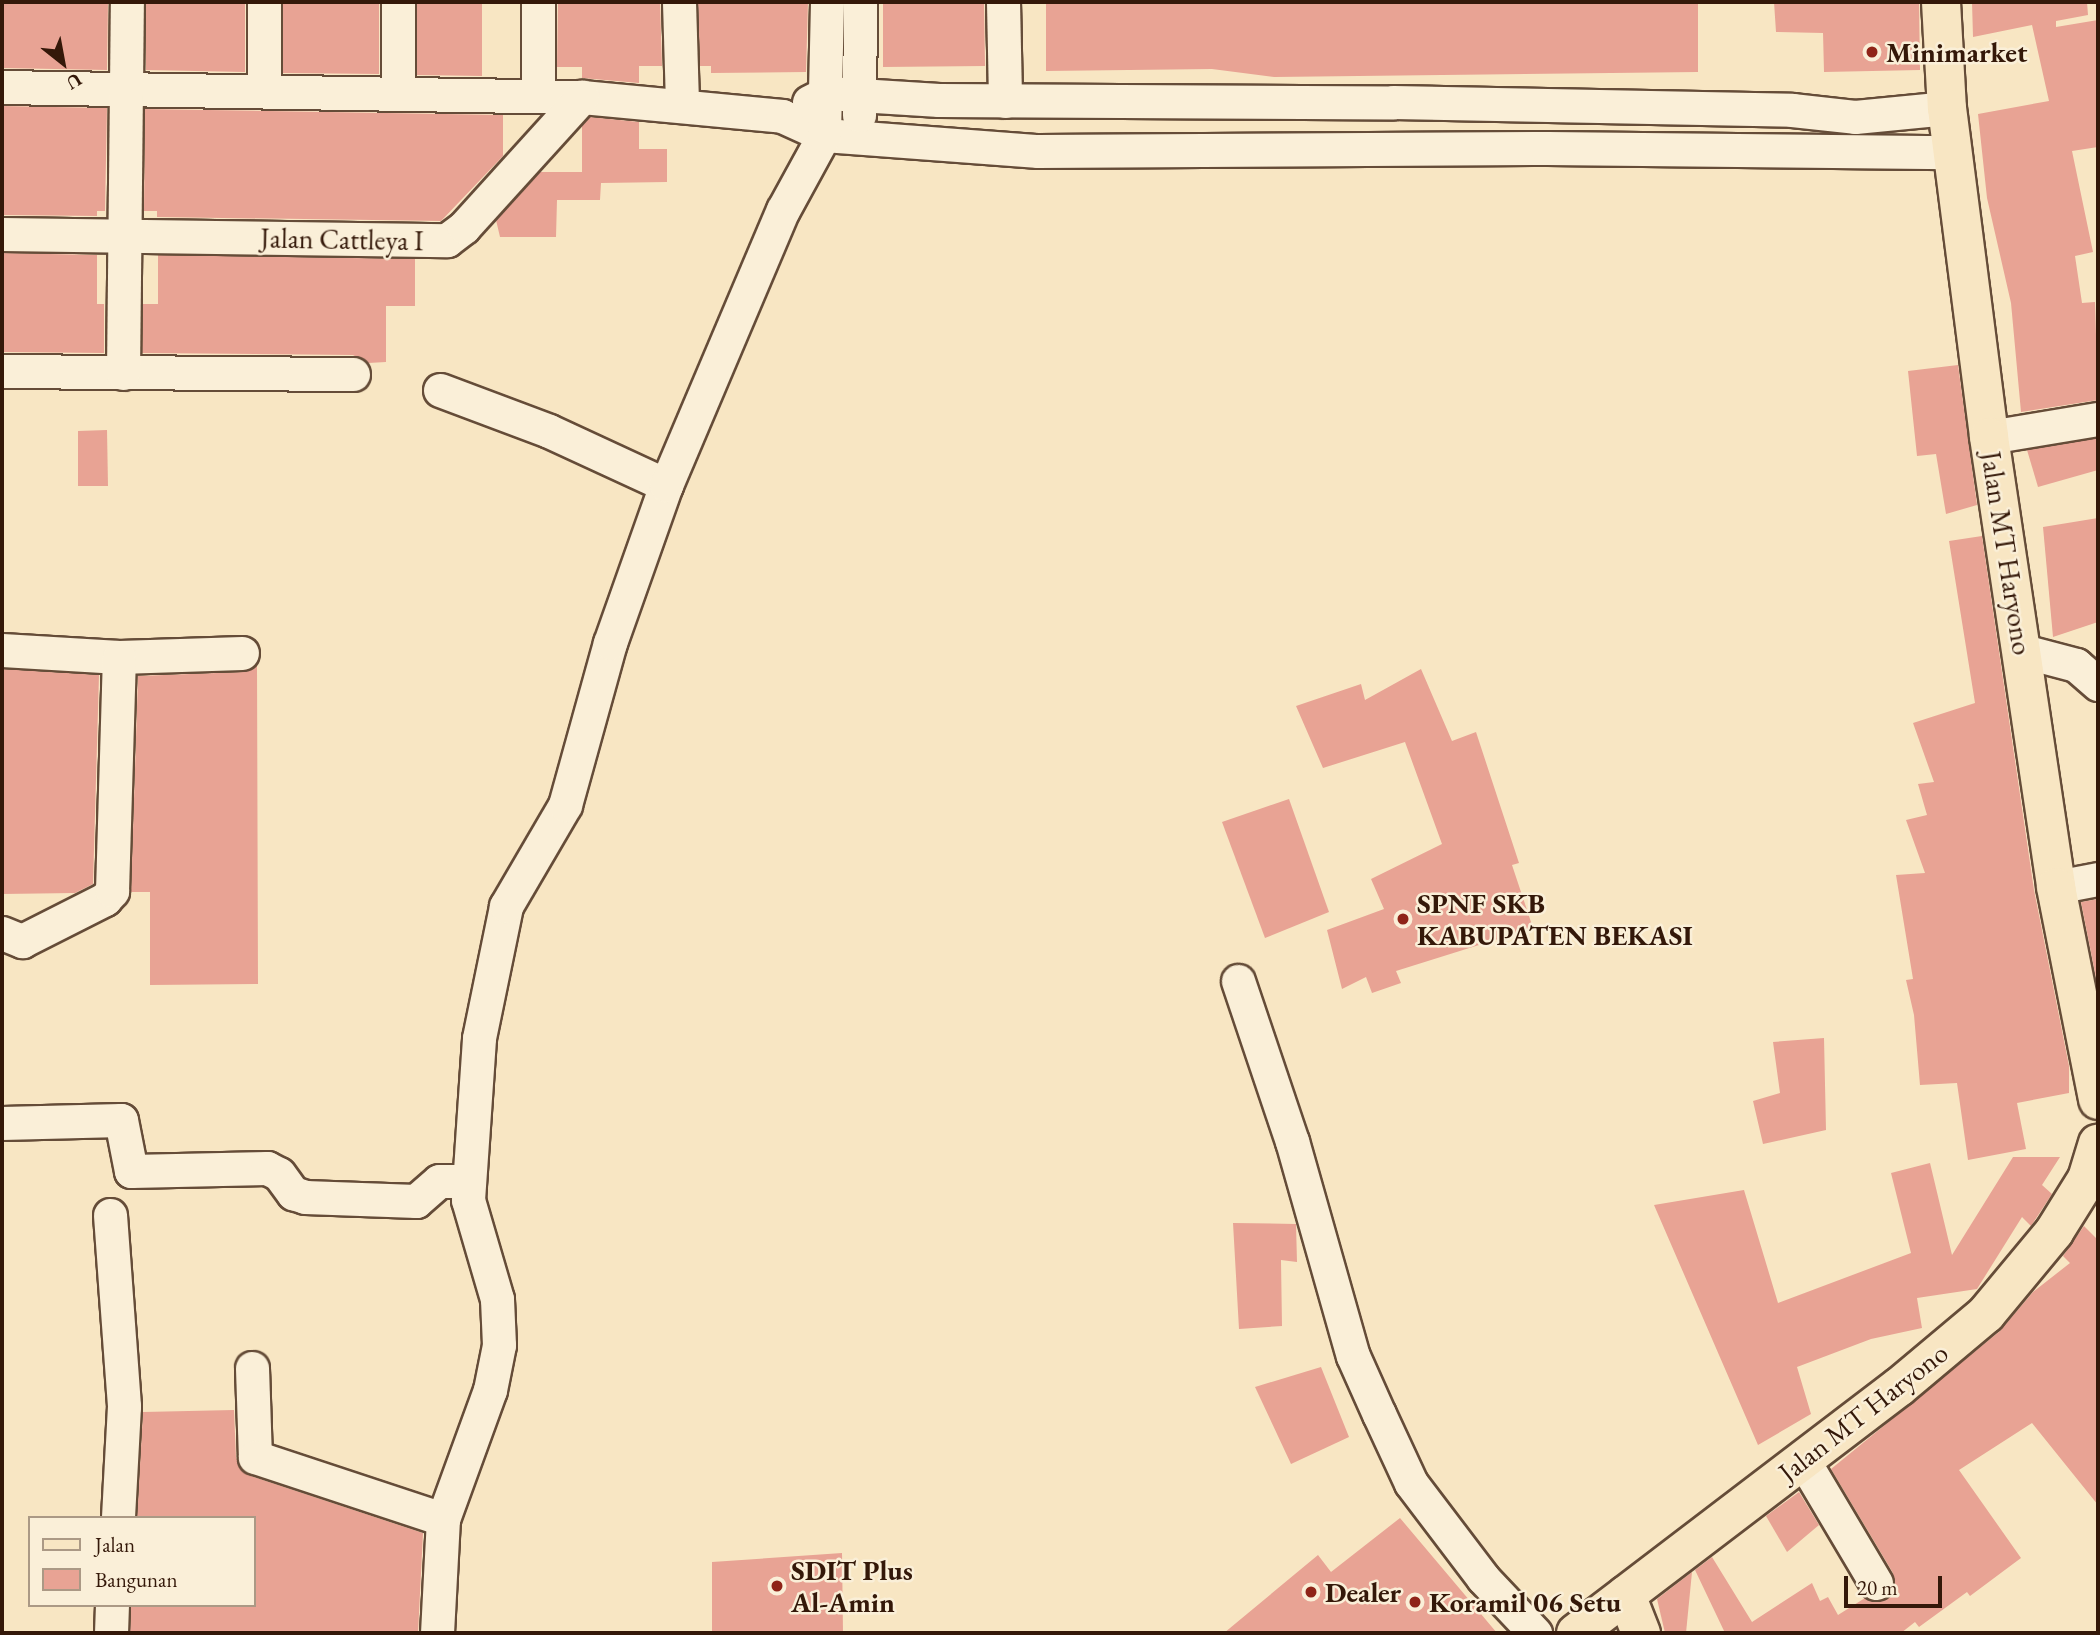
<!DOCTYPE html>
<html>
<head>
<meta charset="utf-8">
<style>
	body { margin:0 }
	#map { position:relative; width:2100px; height:1635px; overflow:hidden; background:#f8e6c3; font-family:"EB Garamond",serif }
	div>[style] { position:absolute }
	.building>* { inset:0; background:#e8a394 }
	.roads { filter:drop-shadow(2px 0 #654c38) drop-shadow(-2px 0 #654c38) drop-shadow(0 2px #654c38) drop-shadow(0 -2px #654c38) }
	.minor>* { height:33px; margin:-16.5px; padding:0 16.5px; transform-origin:16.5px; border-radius:16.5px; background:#faefd8 }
	.major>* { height:38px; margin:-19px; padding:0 19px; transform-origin:19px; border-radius:19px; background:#f8e6c3 }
	.dots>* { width:19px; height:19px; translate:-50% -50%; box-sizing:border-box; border:4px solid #faefd8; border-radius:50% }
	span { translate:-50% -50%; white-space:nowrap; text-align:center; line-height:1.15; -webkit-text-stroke:5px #faefd8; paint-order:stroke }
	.poi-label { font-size:28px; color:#341809; font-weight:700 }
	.left { translate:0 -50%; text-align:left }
	.street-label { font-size:28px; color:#341809 }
	.frame { position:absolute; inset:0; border:4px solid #341809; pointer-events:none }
	.legend { position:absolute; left:28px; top:1516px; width:228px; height:91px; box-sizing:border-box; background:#faefd8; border:2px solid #ab9985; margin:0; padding:9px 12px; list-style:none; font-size:21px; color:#341809 }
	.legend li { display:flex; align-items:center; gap:14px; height:35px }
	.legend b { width:35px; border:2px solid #ab9985 }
	.north { position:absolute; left:28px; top:28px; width:70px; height:70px; -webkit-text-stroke:5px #faefd8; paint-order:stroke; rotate:149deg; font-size:19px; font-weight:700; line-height:28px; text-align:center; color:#341809 }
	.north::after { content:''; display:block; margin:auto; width:24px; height:32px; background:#341809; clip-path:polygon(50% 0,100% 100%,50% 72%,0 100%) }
	.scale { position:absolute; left:1844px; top:1576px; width:98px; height:32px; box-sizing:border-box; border:4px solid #341809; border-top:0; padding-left:9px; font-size:21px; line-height:24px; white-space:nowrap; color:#341809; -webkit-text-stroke:5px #faefd8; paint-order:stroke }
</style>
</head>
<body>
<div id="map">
	<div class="building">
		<i style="clip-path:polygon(2px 2px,108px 2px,107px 70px,2px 68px)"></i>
		<i style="clip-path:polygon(146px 2px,245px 2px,245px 72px,146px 70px)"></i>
		<i style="clip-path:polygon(283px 2px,379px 2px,379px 74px,283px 73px)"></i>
		<i style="clip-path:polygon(417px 2px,482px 2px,482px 76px,417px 75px)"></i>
		<i style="clip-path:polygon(558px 2px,660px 2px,662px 66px,639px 66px,639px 83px,582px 78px,582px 67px,557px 67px)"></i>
		<i style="clip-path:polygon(698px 2px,808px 2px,806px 72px,711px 73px,711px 66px,700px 66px)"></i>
		<i style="clip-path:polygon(883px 2px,984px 2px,985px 66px,883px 67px)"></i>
		<i style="clip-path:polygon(1046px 2px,1698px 2px,1698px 72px,1274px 77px,1212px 69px,1046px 71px)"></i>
		<i style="clip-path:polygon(1774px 2px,1919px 2px,1920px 70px,1824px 72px,1823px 33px,1776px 32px)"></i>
		<i style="clip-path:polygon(1972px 2px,2087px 2px,2088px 15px,2056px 21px,2056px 27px,2098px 20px,2098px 147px,2072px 151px,2093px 252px,2075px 256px,2082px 303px,2095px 302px,2098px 400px,2021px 412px,2011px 303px,1987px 198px,1978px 114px,2049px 101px,2032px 25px,1973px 37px)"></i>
		<i style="clip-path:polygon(2px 106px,107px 108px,105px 211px,97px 211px,97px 216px,2px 215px)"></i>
		<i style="clip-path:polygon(145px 109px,503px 115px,503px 156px,441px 221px,157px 217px,157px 211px,144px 211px)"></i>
		<i style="clip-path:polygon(590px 117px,639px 122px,639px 149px,667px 149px,667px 182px,601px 183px,600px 200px,557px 200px,556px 237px,500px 237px,496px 220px,540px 172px,582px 172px,582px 126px)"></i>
		<i style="clip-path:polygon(2px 253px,97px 255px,97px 304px,104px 304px,104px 353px,2px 352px)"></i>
		<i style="clip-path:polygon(158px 255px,415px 259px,415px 306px,386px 306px,386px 362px,368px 363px,353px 355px,142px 353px,143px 304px,158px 304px)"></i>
		<i style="clip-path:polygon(1958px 365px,1977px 505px,1946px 514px,1936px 454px,1917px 456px,1908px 371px)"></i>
		<i style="clip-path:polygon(107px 430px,108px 486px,78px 486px,78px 431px)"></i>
		<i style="clip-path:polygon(2098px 438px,2098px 470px,2038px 487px,2027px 450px)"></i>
		<i style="clip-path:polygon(2098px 518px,2098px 622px,2053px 637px,2043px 527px)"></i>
		<i style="clip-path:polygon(1982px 536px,2034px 890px,2069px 1066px,2069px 1093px,2017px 1103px,2026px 1149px,1968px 1160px,1957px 1083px,1920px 1085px,1914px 1015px,1906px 980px,1913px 979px,1896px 875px,1925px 873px,1906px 820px,1927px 815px,1918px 784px,1934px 782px,1913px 723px,1975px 703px,1949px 541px)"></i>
		<i style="clip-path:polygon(257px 664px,258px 984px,150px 985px,150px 892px,131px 892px,138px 676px,243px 672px)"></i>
		<i style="clip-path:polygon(2px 669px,99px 675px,93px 884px,75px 893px,2px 894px)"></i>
		<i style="clip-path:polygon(1421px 669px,1452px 741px,1476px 732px,1519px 863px,1512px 865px,1533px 928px,1396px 971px,1401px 983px,1372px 993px,1366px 977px,1342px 989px,1327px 930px,1384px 909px,1371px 879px,1442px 844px,1405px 742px,1323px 768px,1296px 706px,1361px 684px,1365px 700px)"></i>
		<i style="clip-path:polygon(1289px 799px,1329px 912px,1265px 938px,1222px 822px)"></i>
		<i style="clip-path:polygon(2098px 899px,2098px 988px,2081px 902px)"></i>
		<i style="clip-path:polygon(1824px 1038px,1826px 1130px,1763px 1144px,1753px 1101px,1780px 1093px,1773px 1042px)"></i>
		<i style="clip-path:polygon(2013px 1157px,2060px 1157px,2042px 1185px,2052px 1194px,2031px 1226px,2022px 1217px,1977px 1289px,1917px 1298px,1922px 1328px,1871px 1339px,1797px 1367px,1811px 1414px,1758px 1445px,1654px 1205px,1744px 1190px,1778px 1303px,1911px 1253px,1891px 1173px,1930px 1163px,1952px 1255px)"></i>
		<i style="clip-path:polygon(1233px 1223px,1296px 1224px,1297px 1262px,1281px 1260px,1282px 1326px,1239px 1329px)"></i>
		<i style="clip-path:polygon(2084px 1226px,2098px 1240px,2098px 1505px,2032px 1423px,1959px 1470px,2021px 1558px,1970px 1596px,1967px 1592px,1919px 1627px,1915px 1622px,1901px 1633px,1725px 1633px,1695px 1570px,1712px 1557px,1752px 1622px,1812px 1583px,1820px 1601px,1828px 1597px,1838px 1615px,1865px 1598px,1877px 1602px,1892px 1593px,1893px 1573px,1831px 1469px,2000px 1331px,2033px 1292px,2070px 1263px,2063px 1256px)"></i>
		<i style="clip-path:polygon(1321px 1367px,1349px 1437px,1291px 1464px,1255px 1387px)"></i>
		<i style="clip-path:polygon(234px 1410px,236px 1458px,248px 1475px,423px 1533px,418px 1633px,130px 1633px,131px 1605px,254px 1605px,254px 1518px,137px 1518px,143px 1412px)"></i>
		<i style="clip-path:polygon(1799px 1492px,1819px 1525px,1787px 1552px,1766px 1516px)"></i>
		<i style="clip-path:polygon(1400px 1518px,1497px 1633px,1224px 1633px,1318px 1555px,1331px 1572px)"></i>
		<i style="clip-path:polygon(842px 1553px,843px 1633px,712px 1633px,712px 1562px)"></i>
		<i style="clip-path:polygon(1692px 1572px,1686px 1633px,1665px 1633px,1657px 1599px)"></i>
	</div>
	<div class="roads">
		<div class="minor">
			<i style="left:398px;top:2px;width:88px;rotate:90deg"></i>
			<i style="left:679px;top:2px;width:103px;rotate:88.3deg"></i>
			<i style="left:1003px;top:2px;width:99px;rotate:88.8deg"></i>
			<i style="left:2px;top:87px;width:580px;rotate:0.99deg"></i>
			<i style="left:582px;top:97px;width:201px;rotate:5.4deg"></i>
			<i style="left:782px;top:116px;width:46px;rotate:24.3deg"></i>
			<i style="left:824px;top:135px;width:215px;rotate:4.3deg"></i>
			<i style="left:1038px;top:151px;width:509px;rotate:-0.34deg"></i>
			<i style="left:1547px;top:148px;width:404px;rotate:0.6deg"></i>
			<i style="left:264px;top:89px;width:87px;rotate:-90deg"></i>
			<i style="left:538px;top:95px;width:93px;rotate:-90deg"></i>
			<i style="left:809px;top:102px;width:20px;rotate:-27deg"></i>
			<i style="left:827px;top:93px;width:112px;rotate:3.6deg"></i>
			<i style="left:939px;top:100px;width:454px;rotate:0.3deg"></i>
			<i style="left:1393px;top:102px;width:399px;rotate:1.1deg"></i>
			<i style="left:1792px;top:110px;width:63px;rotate:6.3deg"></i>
			<i style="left:1855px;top:117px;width:92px;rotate:-5.6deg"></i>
			<i style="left:859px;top:115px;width:113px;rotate:-89.5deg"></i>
			<i style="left:2px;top:234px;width:445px;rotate:0.8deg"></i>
			<i style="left:447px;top:240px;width:21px;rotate:-37deg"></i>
			<i style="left:464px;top:227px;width:176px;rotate:-47.8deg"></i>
			<i style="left:2px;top:371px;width:351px;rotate:0.5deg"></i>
			<i style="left:123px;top:373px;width:371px;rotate:-89.4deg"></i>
			<i style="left:440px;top:390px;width:116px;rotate:20.6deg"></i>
			<i style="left:549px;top:431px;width:129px;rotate:24.8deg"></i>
			<i style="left:1989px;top:437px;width:110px;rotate:-9.4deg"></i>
			<i style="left:2px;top:650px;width:117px;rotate:3.4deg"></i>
			<i style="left:119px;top:657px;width:123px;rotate:-1.9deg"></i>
			<i style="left:2023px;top:651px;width:55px;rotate:14.8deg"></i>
			<i style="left:2076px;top:665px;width:29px;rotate:41deg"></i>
			<i style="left:2056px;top:887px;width:43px;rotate:-10.8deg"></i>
			<i style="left:2px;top:933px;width:22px;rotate:22deg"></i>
			<i style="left:22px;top:941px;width:93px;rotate:-26.8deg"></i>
			<i style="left:105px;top:899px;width:11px;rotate:-49deg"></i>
			<i style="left:112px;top:891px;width:234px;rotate:-88.3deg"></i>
			<i style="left:1238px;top:981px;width:169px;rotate:71.4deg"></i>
			<i style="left:1292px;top:1141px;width:223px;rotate:74.2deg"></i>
			<i style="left:1353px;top:1356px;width:64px;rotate:65.9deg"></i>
			<i style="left:1379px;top:1414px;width:76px;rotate:65.1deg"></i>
			<i style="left:1411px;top:1483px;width:119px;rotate:52.8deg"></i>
			<i style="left:1483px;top:1578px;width:76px;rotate:46.6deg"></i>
			<i style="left:2px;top:1123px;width:119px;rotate:-1.4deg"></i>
			<i style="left:121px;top:1120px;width:52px;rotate:78.9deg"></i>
			<i style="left:131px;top:1171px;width:136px;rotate:-1.3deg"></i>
			<i style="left:267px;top:1168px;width:13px;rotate:27deg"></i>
			<i style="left:279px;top:1174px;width:24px;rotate:54deg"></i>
			<i style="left:293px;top:1193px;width:13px;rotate:18deg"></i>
			<i style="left:305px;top:1197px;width:111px;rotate:2.1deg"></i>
			<i style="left:416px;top:1201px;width:30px;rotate:-41deg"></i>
			<i style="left:439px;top:1181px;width:29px"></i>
			<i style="left:110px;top:1215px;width:192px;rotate:85.8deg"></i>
			<i style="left:124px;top:1406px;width:112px;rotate:93.1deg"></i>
			<i style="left:252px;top:1368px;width:89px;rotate:88.1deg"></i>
			<i style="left:255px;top:1457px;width:198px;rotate:18.3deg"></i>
			<i style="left:1803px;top:1460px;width:143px;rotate:59.3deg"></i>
			<i style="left:111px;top:1633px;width:28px;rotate:-88deg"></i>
			<i style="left:437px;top:1633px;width:114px;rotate:-87deg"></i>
			<i style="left:443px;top:1519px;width:137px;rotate:-70deg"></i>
			<i style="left:490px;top:1390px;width:46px;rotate:-78.7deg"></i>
			<i style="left:499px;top:1345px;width:46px;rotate:-92.5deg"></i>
			<i style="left:497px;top:1299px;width:103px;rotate:-106.3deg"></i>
			<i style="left:468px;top:1200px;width:162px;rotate:-86.1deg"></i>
			<i style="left:479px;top:1038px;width:135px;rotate:-78.4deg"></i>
			<i style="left:506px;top:906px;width:117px;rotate:-59.7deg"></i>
			<i style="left:565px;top:805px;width:168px;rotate:-74.5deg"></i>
			<i style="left:610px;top:643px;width:168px;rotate:-70.5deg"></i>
			<i style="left:666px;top:485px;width:299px;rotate:-67deg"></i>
			<i style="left:783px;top:210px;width:85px;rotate:-61.3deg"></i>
			<i style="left:824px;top:135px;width:133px;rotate:-88.7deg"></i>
		</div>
		<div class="major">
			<i style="left:1941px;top:2px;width:106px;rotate:86.8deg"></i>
			<i style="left:1947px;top:108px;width:332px;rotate:82.7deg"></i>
			<i style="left:1989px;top:437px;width:455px;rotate:81.5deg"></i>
			<i style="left:2056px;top:887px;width:217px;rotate:78.8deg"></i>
			<i style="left:1626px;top:1595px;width:41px;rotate:68.5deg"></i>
			<i style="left:1576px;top:1633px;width:406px;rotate:-37.3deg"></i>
			<i style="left:1899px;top:1387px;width:114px;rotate:-40deg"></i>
			<i style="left:1986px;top:1314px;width:107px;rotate:-50.3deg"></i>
			<i style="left:2054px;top:1232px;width:62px;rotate:-58.1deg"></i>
			<i style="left:2087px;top:1179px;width:37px;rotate:-73deg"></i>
		</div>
	</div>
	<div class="dots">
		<i style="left:1872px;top:52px;background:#8f2418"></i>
		<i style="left:1403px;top:919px;background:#8f2418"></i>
		<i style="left:777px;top:1586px;background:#8f2418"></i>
		<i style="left:1311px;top:1592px;background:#8f2418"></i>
		<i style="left:1415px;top:1602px;background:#8f2418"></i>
	</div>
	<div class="poi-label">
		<span class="left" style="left:1886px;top:52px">Minimarket</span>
		<span class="left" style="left:1417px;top:919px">SPNF SKB<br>KABUPATEN BEKASI</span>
		<span class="left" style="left:791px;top:1586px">SDIT Plus<br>Al-Amin</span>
		<span class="left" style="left:1325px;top:1592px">Dealer</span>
		<span class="left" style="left:1429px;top:1602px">Koramil 06 Setu</span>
	</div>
	<div class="street-label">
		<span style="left:342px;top:239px;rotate:1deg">Jalan Cattleya I</span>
		<span style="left:2007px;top:553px;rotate:81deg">Jalan MT Haryono</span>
		<span style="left:1863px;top:1412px;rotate:-38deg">Jalan MT Haryono</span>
	</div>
	<div class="frame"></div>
	<ul class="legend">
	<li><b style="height:9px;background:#f8e6c3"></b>Jalan</li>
	<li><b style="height:19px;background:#e8a394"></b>Bangunan</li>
	</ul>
	<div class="north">U</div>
	<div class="scale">20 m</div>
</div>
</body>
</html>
